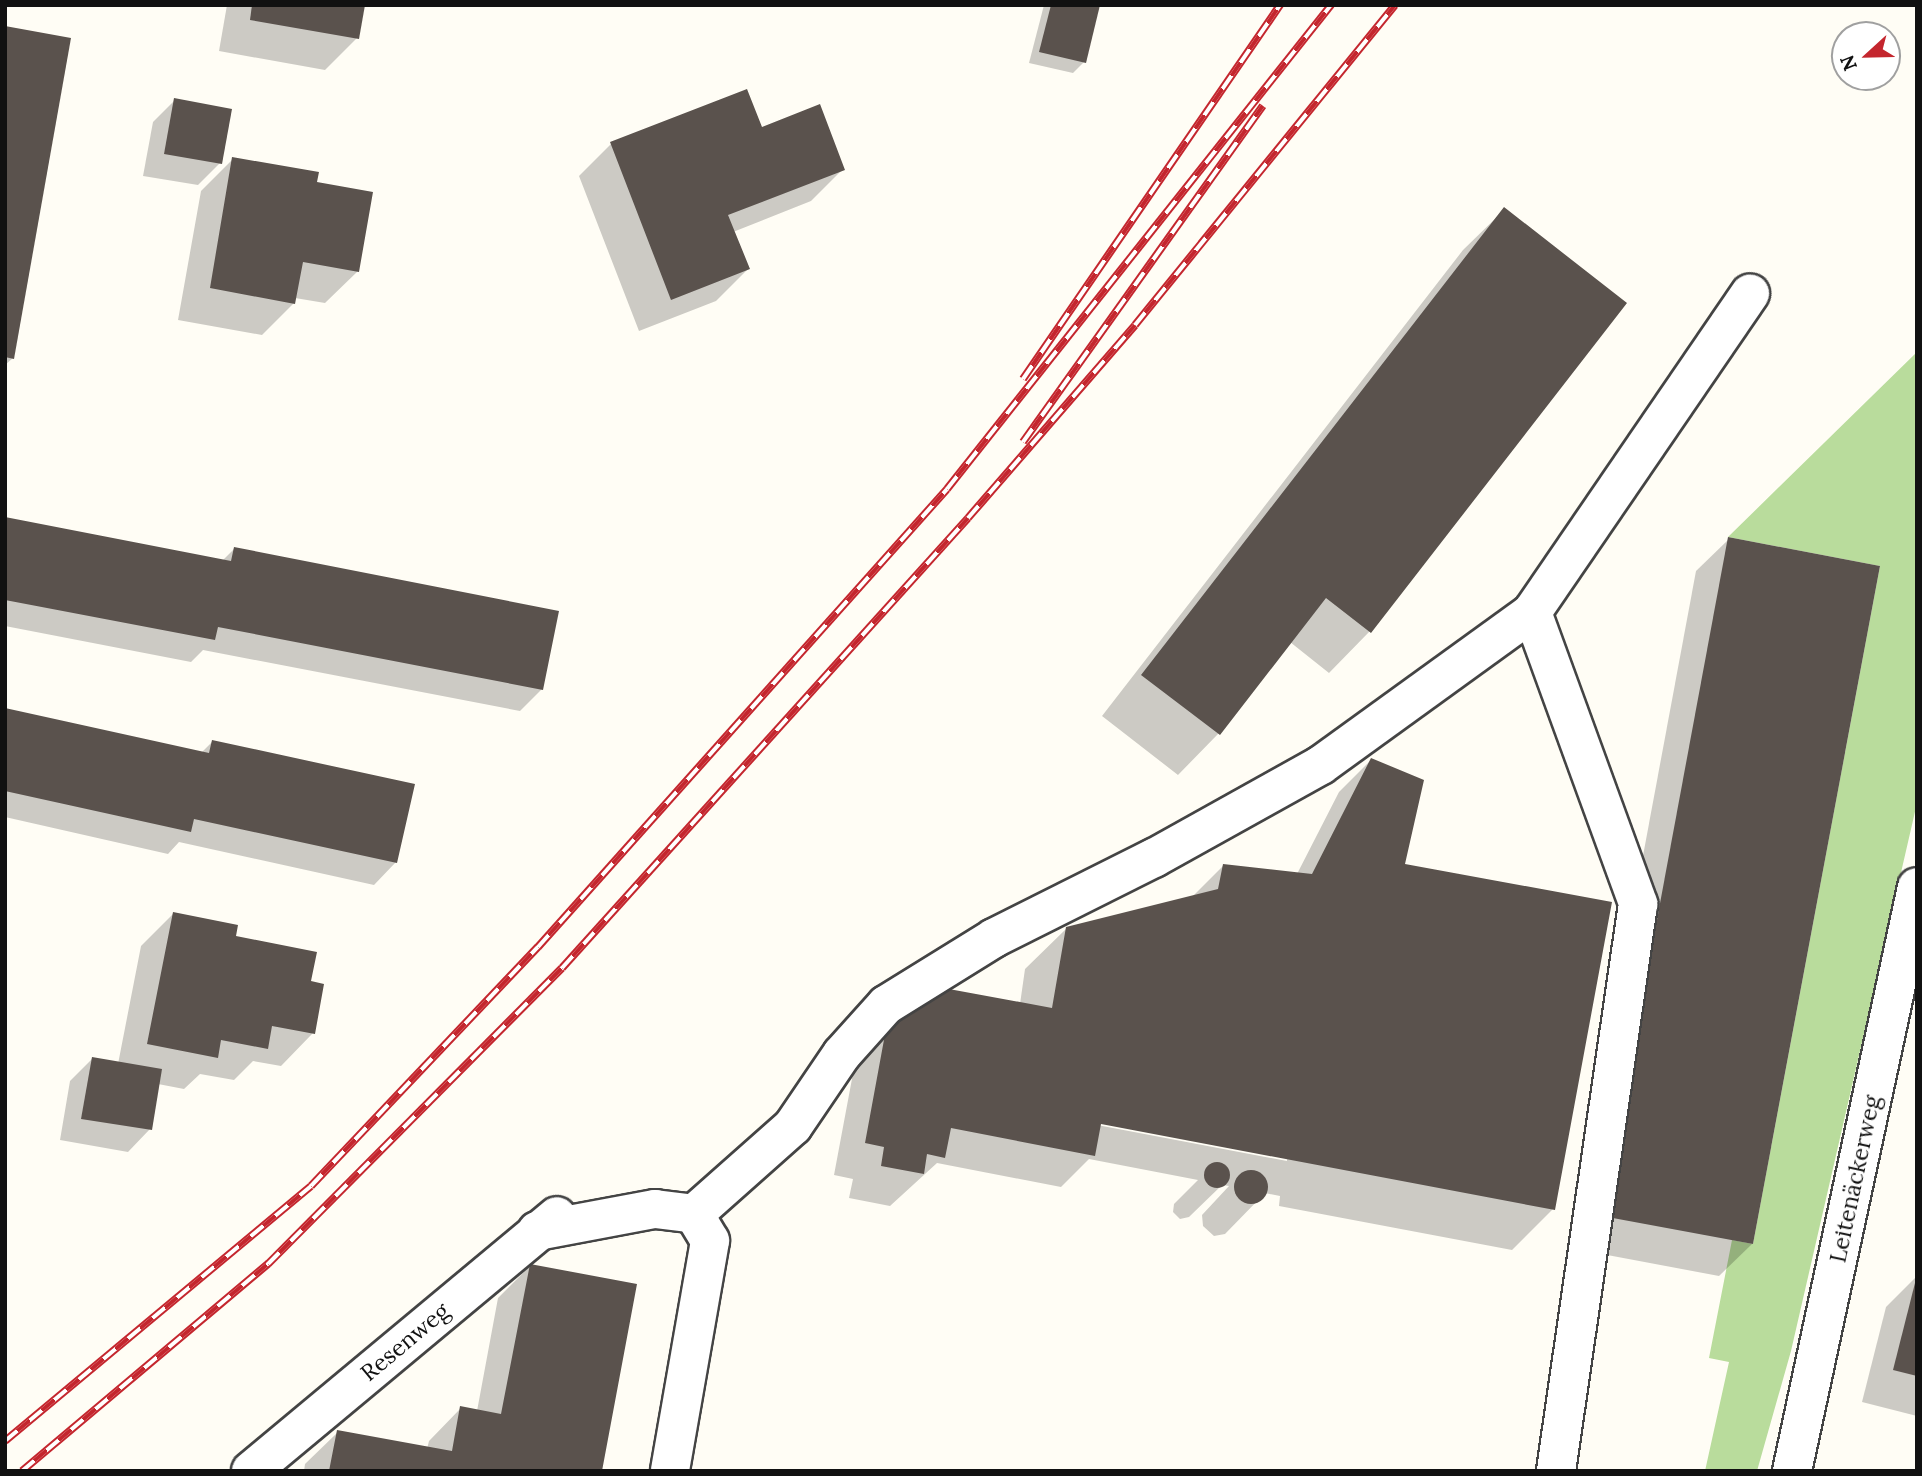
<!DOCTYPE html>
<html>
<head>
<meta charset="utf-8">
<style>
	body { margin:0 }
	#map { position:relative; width:1922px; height:1476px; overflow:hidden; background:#fffdf5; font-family:Lora,serif }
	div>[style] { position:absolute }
	.forest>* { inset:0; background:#b9dc9c }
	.shadow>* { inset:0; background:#0003 }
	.building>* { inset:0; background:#5a524d }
	.round { border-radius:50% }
	.roads { filter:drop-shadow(2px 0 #444) drop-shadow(-2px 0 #444) drop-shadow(0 2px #444) drop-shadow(0 -2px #444) }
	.minor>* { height:38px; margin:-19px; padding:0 19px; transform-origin:19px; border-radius:19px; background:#fff }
	.rail>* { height:8px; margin-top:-4px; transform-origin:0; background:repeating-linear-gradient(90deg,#fff 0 16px,#c4262e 0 32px); box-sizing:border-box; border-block:2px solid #c4262e }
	span { translate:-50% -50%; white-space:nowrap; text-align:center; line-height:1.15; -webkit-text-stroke:7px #fff; paint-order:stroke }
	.street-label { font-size:23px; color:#111 }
	.frame { position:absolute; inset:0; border:7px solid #111; pointer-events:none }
	.north { position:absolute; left:1831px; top:21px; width:70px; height:70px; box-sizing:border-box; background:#fff; border:2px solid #a0a0a0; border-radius:50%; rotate:248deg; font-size:19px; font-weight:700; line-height:28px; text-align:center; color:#111 }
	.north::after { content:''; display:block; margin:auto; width:24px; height:32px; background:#c4262e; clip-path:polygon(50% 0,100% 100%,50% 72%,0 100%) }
</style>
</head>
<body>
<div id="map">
	<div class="forest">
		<i style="clip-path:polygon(1917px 352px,1917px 803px,1791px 1351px,1757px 1471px,1705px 1471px,1729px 1362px,1709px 1358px,1732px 1240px,1753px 1244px,1880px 566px,1728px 537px)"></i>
	</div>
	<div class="shadow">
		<i style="clip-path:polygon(227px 5px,363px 5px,357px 38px,325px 70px,219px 51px)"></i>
		<i style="clip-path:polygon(1044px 5px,1098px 5px,1084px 62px,1073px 73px,1029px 63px)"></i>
		<i style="clip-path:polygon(5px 28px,13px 358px,5px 365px)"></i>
		<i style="clip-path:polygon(175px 100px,220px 163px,198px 185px,143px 176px,153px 122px)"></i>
		<i style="clip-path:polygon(761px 129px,843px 169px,811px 201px,733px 232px,748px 269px,716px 301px,639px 331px,579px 176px,611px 144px)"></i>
		<i style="clip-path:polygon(233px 159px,315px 183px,358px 271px,325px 303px,295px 298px,294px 303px,262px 335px,178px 320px,201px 191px)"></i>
		<i style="clip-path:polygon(1504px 210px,1625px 303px,1369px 632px,1329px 673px,1290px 642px,1218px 734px,1178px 775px,1102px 716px,1463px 250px)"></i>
		<i style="clip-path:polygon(5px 519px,222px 561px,234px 549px,542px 689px,520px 711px,203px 650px,191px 662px,5px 626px)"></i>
		<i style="clip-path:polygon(1729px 539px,1752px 1244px,1719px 1276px,1570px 1248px,1696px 571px)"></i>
		<i style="clip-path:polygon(5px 710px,201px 753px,212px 742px,396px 862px,374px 885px,179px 842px,168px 854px,5px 817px)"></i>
		<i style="clip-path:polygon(evenodd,1371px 760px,1403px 865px,1553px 1209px,1512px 1250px,1279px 1206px,1280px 1196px,1265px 1193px,1225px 1234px,1214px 1236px,1203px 1226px,1202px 1215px,1229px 1186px,1222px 1185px,1189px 1217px,1180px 1219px,1173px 1212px,1174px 1204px,1198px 1180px,1089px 1159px,1061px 1187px,937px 1163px,890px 1206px,849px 1198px,853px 1179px,834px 1175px,857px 1052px,889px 1019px,1020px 1004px,1025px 969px,1067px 928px,1191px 898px,1224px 865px,1297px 874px,1339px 792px,1371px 760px,1092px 1120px,1287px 1158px,1287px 1161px,1092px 1124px,1092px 1120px)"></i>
		<i style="clip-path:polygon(173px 914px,234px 937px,309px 983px,313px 1033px,281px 1066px,253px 1061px,234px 1080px,200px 1074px,184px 1089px,158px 1084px,150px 1129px,128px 1152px,60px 1140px,70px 1081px,92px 1059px,118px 1064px,141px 946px)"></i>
		<i style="clip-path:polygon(530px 1266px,600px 1471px,304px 1471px,305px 1464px,338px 1432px,427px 1449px,429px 1441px,461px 1408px,477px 1411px,498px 1298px)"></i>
		<i style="clip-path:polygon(1917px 1276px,1917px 1416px,1862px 1402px,1886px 1307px)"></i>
	</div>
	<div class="building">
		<i style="clip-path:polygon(252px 5px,365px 5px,359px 39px,250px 20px)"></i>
		<i style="clip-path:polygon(1051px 5px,1100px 5px,1086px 63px,1039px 52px)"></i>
		<i style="clip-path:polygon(5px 26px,71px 38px,14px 359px,5px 357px)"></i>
		<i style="clip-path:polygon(747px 89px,762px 127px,820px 104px,845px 170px,728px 215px,750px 269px,671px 300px,610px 142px)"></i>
		<i style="clip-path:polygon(174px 98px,232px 109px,222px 164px,164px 154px)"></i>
		<i style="clip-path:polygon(232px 157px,319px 172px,317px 182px,373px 192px,359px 272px,303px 262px,295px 304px,210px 288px)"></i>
		<i style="clip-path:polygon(1504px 207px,1627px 303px,1371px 633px,1326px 598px,1220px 735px,1141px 675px)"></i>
		<i style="clip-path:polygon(5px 517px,231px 561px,234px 547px,559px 611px,543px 690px,218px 627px,215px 640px,5px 600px)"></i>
		<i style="clip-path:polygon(1728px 537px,1880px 566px,1753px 1244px,1602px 1216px)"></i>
		<i style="clip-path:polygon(5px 708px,209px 753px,212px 740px,415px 784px,397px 863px,194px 819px,191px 832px,5px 791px)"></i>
		<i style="clip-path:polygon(1371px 758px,1424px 780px,1405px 864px,1612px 902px,1555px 1210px,1101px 1124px,1095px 1156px,951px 1128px,945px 1158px,927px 1154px,924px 1174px,881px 1166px,884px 1147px,865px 1143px,888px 1018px,938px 987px,1052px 1008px,1066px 927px,1218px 889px,1223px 864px,1312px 874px)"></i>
		<i style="clip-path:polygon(173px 912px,238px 925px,236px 936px,317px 952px,311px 981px,324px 984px,315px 1034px,272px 1026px,268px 1049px,221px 1040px,218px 1058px,147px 1044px)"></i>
		<i style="clip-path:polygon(92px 1057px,162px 1069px,152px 1130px,81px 1119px)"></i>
		<i class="round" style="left:1204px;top:1162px;width:26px;height:26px"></i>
		<i class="round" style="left:1234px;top:1170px;width:34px;height:34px"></i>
		<i style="clip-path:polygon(530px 1264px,637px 1284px,602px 1471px,329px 1471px,337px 1430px,452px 1451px,460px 1406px,501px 1414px)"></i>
		<i style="clip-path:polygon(1916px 1279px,1917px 1279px,1917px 1376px,1893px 1370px)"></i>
	</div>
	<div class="roads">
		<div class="minor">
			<i style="left:1532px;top:612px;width:311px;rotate:70deg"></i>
			<i style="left:1638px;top:904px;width:573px;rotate:98.23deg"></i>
			<i style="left:694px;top:1214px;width:132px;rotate:-41.6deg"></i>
			<i style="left:793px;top:1126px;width:87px;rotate:-55.8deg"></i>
			<i style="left:842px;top:1054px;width:66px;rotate:-48.1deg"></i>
			<i style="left:886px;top:1005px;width:127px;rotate:-31.8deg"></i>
			<i style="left:994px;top:938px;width:179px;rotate:-26.6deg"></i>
			<i style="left:1154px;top:858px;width:191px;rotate:-29.1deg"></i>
			<i style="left:1321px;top:765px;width:261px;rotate:-35.9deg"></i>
			<i style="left:1532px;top:612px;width:386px;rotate:-55.6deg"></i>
			<i style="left:537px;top:1231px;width:120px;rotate:-10.6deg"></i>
			<i style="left:655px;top:1209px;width:39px;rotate:7deg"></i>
			<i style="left:694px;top:1214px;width:31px;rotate:59deg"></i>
			<i style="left:710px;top:1241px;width:233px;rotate:99.9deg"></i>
			<i style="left:251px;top:1471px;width:398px;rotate:-39.8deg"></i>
			<i style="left:1792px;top:1471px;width:597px;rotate:-77.92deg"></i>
		</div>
	</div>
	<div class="rail">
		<i style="left:1023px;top:379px;width:454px;rotate:-55.5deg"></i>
		<i style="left:1023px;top:442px;width:413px;rotate:-54.5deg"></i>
		<i style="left:5px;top:1441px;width:398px;rotate:-39.8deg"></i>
		<i style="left:311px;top:1186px;width:330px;rotate:-46.5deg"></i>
		<i style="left:538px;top:947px;width:614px;rotate:-48.23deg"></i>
		<i style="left:947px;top:489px;width:618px;rotate:-51.57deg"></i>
		<i style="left:22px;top:1471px;width:322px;rotate:-40.1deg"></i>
		<i style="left:268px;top:1264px;width:417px;rotate:-45.2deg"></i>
		<i style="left:562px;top:968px;width:606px;rotate:-47.94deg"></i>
		<i style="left:968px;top:518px;width:255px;rotate:-49.1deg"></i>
		<i style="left:1135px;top:325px;width:412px;rotate:-50.9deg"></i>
	</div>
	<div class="street-label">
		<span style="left:1855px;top:1179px;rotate:-78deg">Leitenäckerweg</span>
		<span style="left:405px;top:1342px;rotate:-40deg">Resenweg</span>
	</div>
	<div class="frame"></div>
	<div class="north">N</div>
</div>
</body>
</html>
